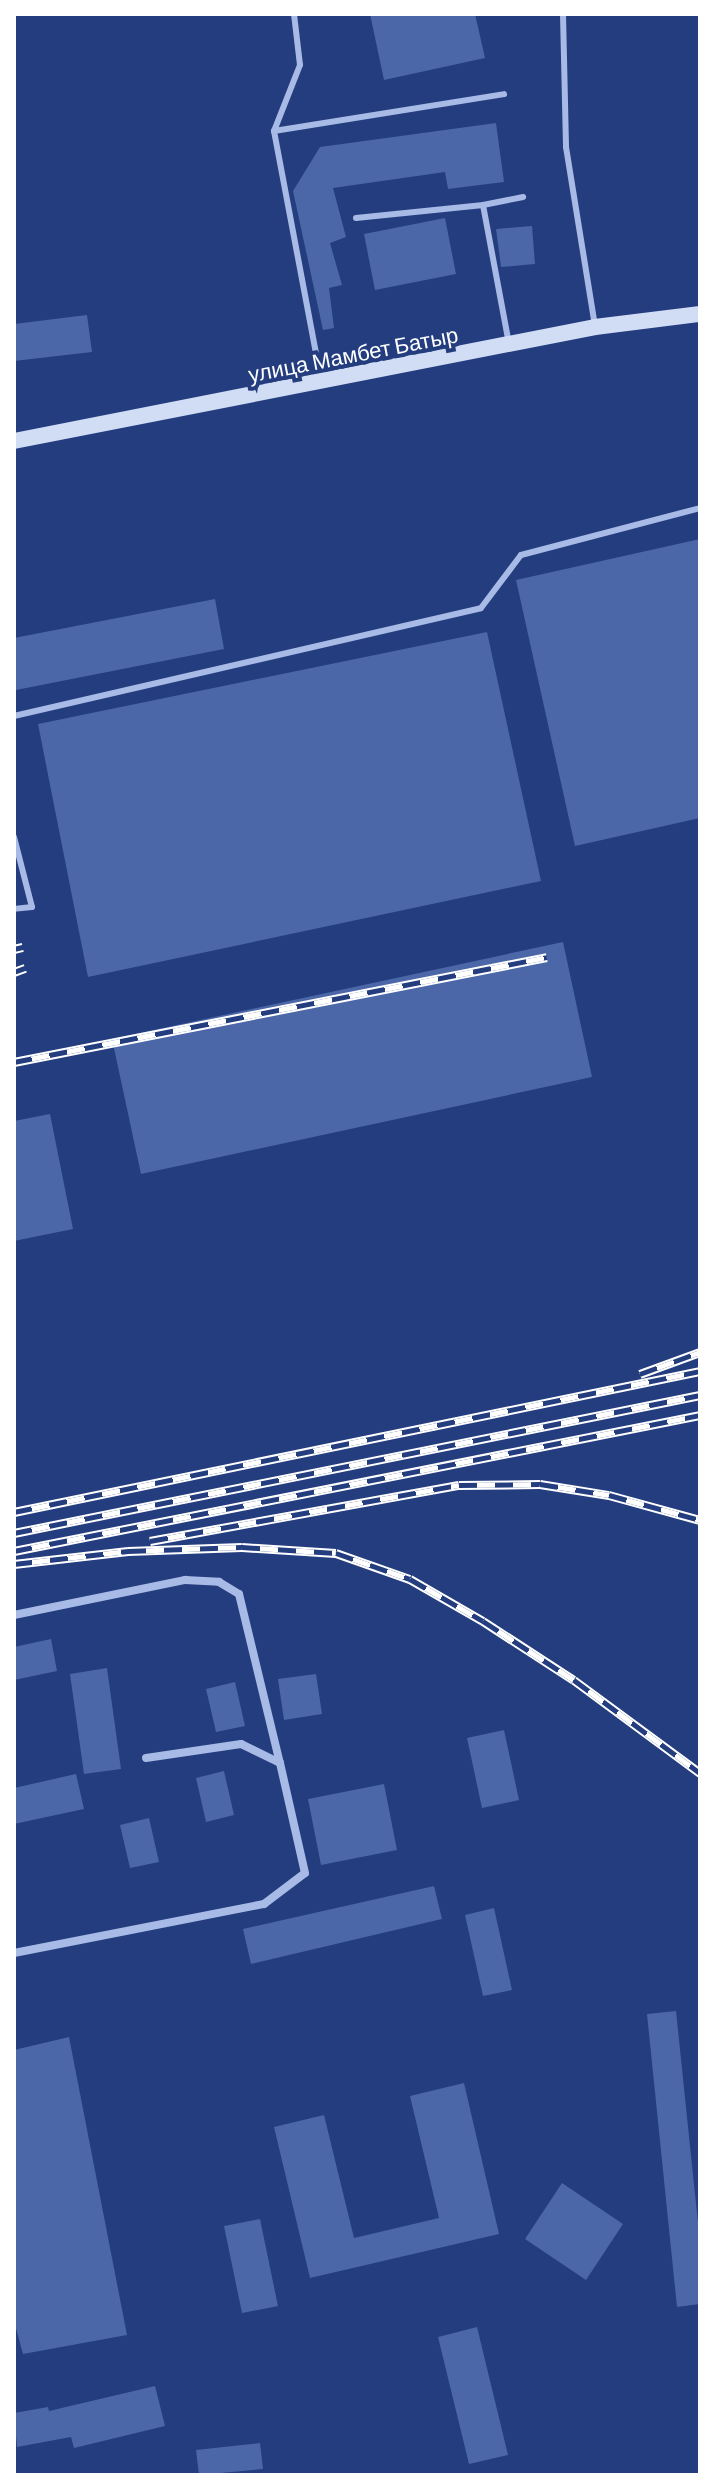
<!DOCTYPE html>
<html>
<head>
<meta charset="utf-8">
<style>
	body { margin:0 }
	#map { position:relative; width:714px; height:2489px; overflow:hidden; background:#233d7e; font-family:Barlow,sans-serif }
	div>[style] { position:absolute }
	.building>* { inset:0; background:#4b67a7 }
	.lane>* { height:6px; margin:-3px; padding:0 3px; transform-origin:3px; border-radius:3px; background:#a8bae6 }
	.street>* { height:8px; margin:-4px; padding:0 4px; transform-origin:4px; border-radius:4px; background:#a8bae6 }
	.secondary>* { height:16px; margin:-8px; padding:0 8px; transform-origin:8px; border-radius:8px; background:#d1dcf5 }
	.rail>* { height:9px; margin-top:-4.5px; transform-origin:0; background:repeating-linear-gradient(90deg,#233d7e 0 18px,#fff 0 36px); box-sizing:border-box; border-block:2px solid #fff }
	span { translate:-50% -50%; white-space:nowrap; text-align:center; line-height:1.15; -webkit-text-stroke:8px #233d7e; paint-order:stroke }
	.street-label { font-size:22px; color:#fff }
	.frame { position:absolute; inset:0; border:16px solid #fff; pointer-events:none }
</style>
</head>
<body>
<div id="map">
	<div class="building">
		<i style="clip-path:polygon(370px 14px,475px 14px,485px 58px,384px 80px)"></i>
		<i style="clip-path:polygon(496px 123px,504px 182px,448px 189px,445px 172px,333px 188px,346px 237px,330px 243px,342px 285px,329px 288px,334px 328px,323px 330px,293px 191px,320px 147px)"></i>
		<i style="clip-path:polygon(445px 218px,456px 274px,375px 290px,364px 234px)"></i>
		<i style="clip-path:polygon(532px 226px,535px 264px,501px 267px,496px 229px)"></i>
		<i style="clip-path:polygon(87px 315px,92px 352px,14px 361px,14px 324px)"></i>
		<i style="clip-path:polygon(700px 539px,700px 818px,575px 846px,516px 580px)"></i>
		<i style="clip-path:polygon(215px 599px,224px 649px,16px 690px,14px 638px)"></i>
		<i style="clip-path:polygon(487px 632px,541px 881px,88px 977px,38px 724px)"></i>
		<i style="clip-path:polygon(563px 942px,592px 1077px,141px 1174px,112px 1039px)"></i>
		<i style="clip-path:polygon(50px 1114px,73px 1229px,14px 1241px,14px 1121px)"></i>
		<i style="clip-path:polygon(51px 1639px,57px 1671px,14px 1680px,14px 1647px)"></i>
		<i style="clip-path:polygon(107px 1668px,121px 1769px,84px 1774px,70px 1674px)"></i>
		<i style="clip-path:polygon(316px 1674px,322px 1714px,284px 1720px,278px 1679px)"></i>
		<i style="clip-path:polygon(235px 1682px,245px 1726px,216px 1732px,206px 1689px)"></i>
		<i style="clip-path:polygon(504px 1730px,519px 1800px,482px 1808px,467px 1738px)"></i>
		<i style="clip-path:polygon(224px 1771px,234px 1815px,206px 1822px,196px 1778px)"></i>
		<i style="clip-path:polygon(76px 1774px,84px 1809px,14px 1824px,14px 1788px)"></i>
		<i style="clip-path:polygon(384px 1784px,397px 1850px,321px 1865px,308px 1799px)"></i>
		<i style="clip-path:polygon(149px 1818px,159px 1862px,130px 1868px,120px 1825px)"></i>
		<i style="clip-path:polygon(434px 1886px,442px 1919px,251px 1964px,243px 1929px)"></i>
		<i style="clip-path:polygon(494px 1908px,512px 1990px,483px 1996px,465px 1915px)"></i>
		<i style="clip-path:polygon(676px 2011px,700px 2242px,700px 2304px,677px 2307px,647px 2014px)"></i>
		<i style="clip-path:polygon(69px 2037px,127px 2335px,23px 2354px,14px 2321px,14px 2050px)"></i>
		<i style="clip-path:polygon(464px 2083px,499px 2234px,310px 2278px,274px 2127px,324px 2115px,354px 2238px,439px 2218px,410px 2096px)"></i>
		<i style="clip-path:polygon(562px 2183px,623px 2224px,586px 2280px,525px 2239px)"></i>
		<i style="clip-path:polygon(260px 2219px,278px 2306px,242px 2313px,224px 2226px)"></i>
		<i style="clip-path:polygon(477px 2327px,508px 2455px,469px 2464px,438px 2337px)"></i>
		<i style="clip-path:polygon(155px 2386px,165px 2426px,74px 2448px,71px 2437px,17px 2447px,14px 2413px,48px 2407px,49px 2411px)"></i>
		<i style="clip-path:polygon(260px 2443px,263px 2469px,199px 2475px,196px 2450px)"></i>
	</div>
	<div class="lane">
		<i style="left:294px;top:14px;width:51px;rotate:83.3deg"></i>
		<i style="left:300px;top:65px;width:71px;rotate:111.5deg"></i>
		<i style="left:274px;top:131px;width:252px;rotate:79.3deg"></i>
		<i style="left:563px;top:14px;width:133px;rotate:88.7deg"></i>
		<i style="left:566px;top:147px;width:182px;rotate:80.8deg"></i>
		<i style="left:274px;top:131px;width:233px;rotate:-9.1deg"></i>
		<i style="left:483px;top:205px;width:41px;rotate:-11.3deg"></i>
		<i style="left:356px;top:218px;width:128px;rotate:-5.8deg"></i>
		<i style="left:483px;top:205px;width:141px;rotate:79.4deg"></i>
		<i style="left:14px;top:716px;width:479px;rotate:-13deg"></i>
		<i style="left:481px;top:608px;width:66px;rotate:-53deg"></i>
		<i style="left:521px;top:555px;width:185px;rotate:-14.7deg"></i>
		<i style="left:14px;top:837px;width:72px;rotate:75.6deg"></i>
		<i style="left:32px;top:907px;width:18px;rotate:174deg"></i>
	</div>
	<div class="street">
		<i style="left:14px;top:1615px;width:175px;rotate:-11.6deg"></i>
		<i style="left:185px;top:1580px;width:34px;rotate:3deg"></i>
		<i style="left:219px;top:1582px;width:23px;rotate:31deg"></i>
		<i style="left:239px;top:1594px;width:174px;rotate:76.4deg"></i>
		<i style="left:14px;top:1953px;width:255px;rotate:-11.1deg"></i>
		<i style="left:264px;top:1904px;width:51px;rotate:-37.1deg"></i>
		<i style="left:305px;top:1873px;width:113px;rotate:-102.8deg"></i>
		<i style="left:280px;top:1763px;width:43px;rotate:-154deg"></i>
		<i style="left:241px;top:1744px;width:96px;rotate:171.6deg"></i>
	</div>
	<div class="secondary">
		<i style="left:14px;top:441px;width:592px;rotate:-11.1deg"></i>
		<i style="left:595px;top:327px;width:106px;rotate:-7.1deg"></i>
	</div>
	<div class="rail">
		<i style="left:14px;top:949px;width:9px;rotate:-13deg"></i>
		<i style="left:14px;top:972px;width:12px;rotate:-20deg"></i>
		<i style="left:14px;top:1062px;width:543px;rotate:-11.14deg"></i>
		<i style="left:640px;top:1374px;width:64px;rotate:-20.1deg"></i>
		<i style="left:14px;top:1512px;width:700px;rotate:-11.61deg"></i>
		<i style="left:14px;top:1533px;width:700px;rotate:-11.37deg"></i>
		<i style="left:150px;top:1541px;width:314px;rotate:-10.3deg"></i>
		<i style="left:459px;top:1485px;width:81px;rotate:-0.7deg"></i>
		<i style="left:540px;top:1484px;width:70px;rotate:9.1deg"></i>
		<i style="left:609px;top:1495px;width:94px;rotate:15.4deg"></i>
		<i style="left:14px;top:1551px;width:699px;rotate:-11.21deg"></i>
		<i style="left:14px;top:1564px;width:115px;rotate:-6.5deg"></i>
		<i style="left:128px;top:1551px;width:114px;rotate:-2deg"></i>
		<i style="left:242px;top:1547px;width:94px;rotate:3.7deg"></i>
		<i style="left:336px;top:1553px;width:78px;rotate:19.4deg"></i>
		<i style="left:410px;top:1579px;width:84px;rotate:29.9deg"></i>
		<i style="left:483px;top:1621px;width:108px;rotate:33deg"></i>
		<i style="left:574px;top:1680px;width:157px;rotate:36.4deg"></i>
	</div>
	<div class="street-label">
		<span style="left:353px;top:354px;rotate:-11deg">улица Мамбет Батыр</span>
	</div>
	<div class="frame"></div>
</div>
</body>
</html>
